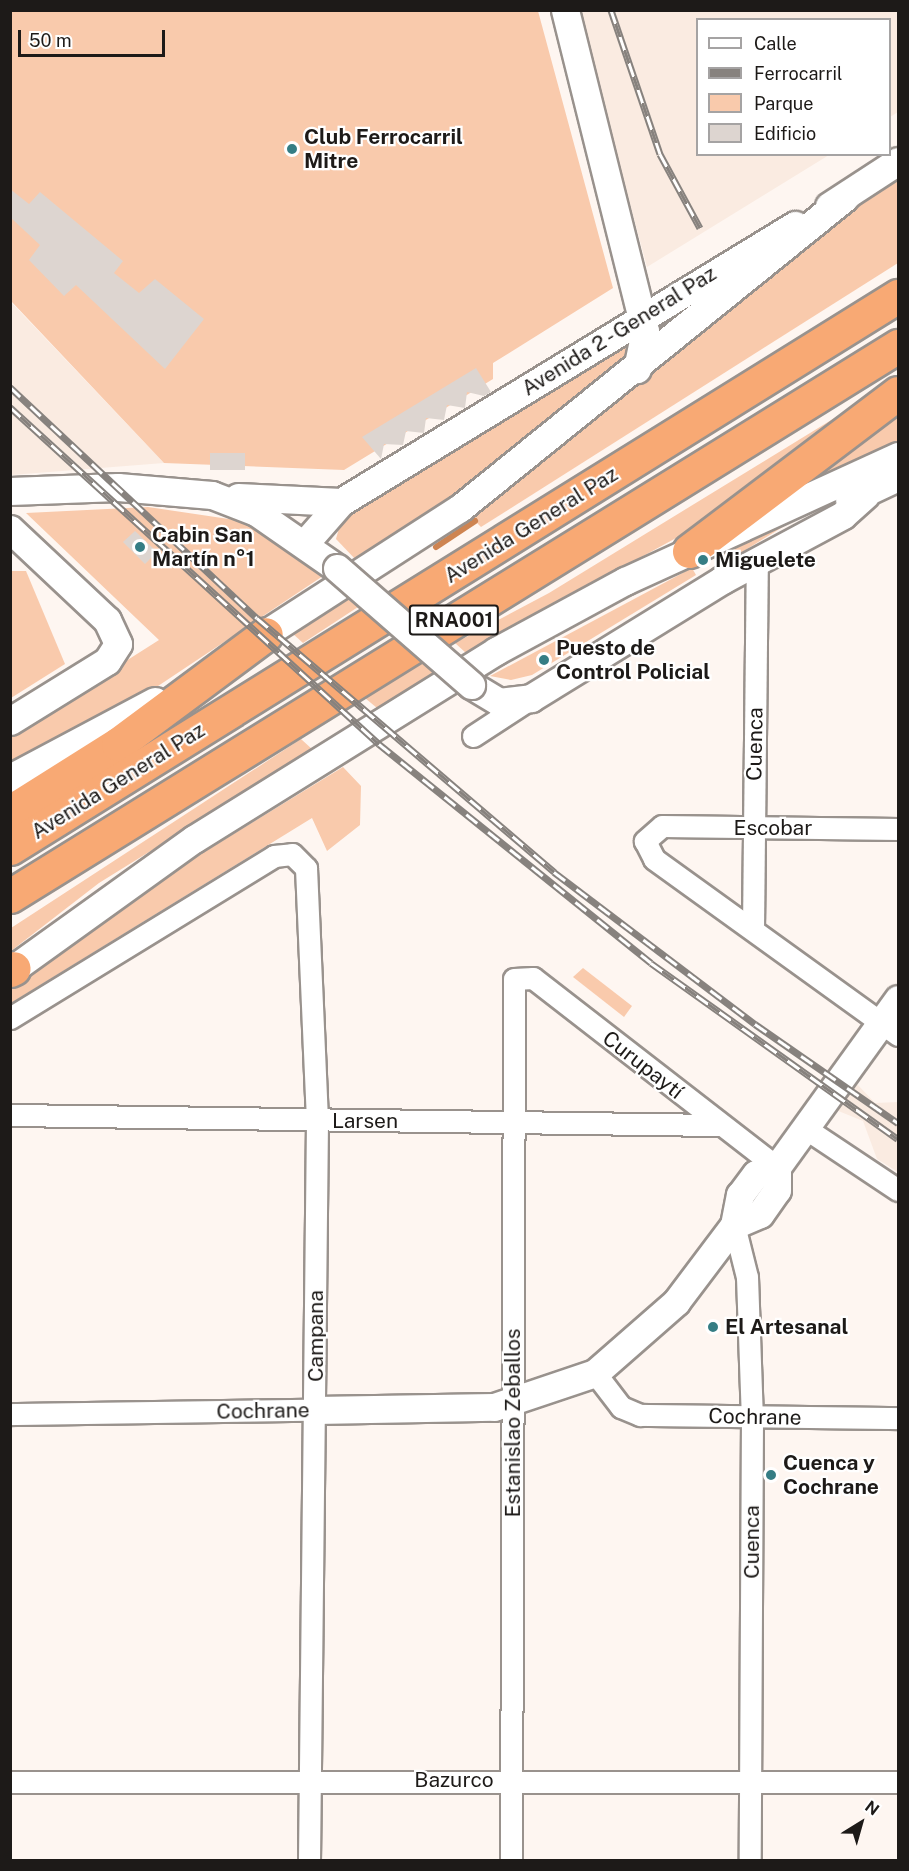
<!DOCTYPE html>
<html>
<head>
<meta charset="utf-8">
<style>
	body { margin:0 }
	#map { position:relative; width:909px; height:1871px; overflow:hidden; background:#fef6f1; font-family:"Public Sans",sans-serif }
	div>[style] { position:absolute }
	.built>* { inset:0; background:#faebe1 }
	.green>* { inset:0; background:#f9caac }
	.stream>* { height:6px; margin:-3px; padding:0 3px; transform-origin:3px; border-radius:3px; background:#ce8451 }
	.building>* { inset:0; background:#ddd5d0 }
	.roads { filter:drop-shadow(2px 0 #99928d) drop-shadow(-2px 0 #99928d) drop-shadow(0 2px #99928d) drop-shadow(0 -2px #99928d) }
	.minor>* { height:21px; margin:-10.5px; padding:0 10.5px; transform-origin:10.5px; border-radius:10.5px; background:#fff }
	.tertiary>* { height:27px; margin:-13.5px; padding:0 13.5px; transform-origin:13.5px; border-radius:13.5px; background:#fff }
	.motorway>* { height:33px; margin:-16.5px; padding:0 16.5px; transform-origin:16.5px; border-radius:16.5px; background:#f8a974 }
	.rail>* { height:7px; margin-top:-3.5px; transform-origin:0; background:repeating-linear-gradient(90deg,#fff 0 14px,#87827e 0 28px); box-sizing:border-box; border-block:2px solid #87827e }
	.bridges { filter:drop-shadow(2px 0 #99928d) drop-shadow(-2px 0 #99928d) drop-shadow(0 2px #99928d) drop-shadow(0 -2px #99928d) }
	.tertiary-bridge>* { height:27px; margin:-13.5px; padding:0 13.5px; transform-origin:13.5px; border-radius:13.5px; background:#fff }
	.dots>* { width:16px; height:16px; translate:-50% -50%; box-sizing:border-box; border:3px solid #fff; border-radius:50% }
	span { translate:-50% -50%; white-space:nowrap; text-align:center; line-height:1.15; -webkit-text-stroke:4.5px #fff; paint-order:stroke }
	.shield-label span { padding:2px 4px; background:#fff; border:2px solid; border-radius:4px; -webkit-text-stroke-width:0 }
	.shield-label { font-size:20px; color:#1d1a18; font-weight:700 }
	.poi-label { font-size:21px; color:#1d1a18; font-weight:700 }
	.left { translate:0 -50%; text-align:left }
	.street-label { font-size:21px; color:#1d1a18 }
	.frame { position:absolute; inset:0; border:12px solid #1d1a18; pointer-events:none }
	.legend { position:absolute; left:696px; top:18px; width:195px; height:138px; box-sizing:border-box; background:#fff; border:2px solid #a5a3a3; margin:0; padding:8px 10px; list-style:none; font-size:18px; color:#1d1a18 }
	.legend li { display:flex; align-items:center; gap:12px; height:30px }
	.legend b { width:30px; border:2px solid #a5a3a3 }
	.north { position:absolute; left:831px; top:1793px; width:60px; height:60px; -webkit-text-stroke:4px #fff; paint-order:stroke; rotate:37deg; font-size:16px; font-weight:700; line-height:24px; text-align:center; color:#1d1a18 }
	.north::after { content:''; display:block; margin:auto; width:21px; height:27px; background:#1d1a18; clip-path:polygon(50% 0,100% 100%,50% 72%,0 100%) }
	.scale { position:absolute; left:18px; top:30px; width:147px; height:27px; box-sizing:border-box; border:3px solid #1d1a18; border-top:0; padding-left:8px; font-size:18px; line-height:21px; white-space:nowrap; color:#1d1a18; -webkit-text-stroke:4px #fff; paint-order:stroke }
</style>
</head>
<body>
<div id="map">
	<div class="built">
		<i style="clip-path:polygon(578px 11px,898px 11px,898px 112px,890px 117px,890px 20px,698px 20px,698px 154px,829px 155px,647px 267px)"></i>
		<i style="clip-path:polygon(10px 301px,164px 463px,11px 475px)"></i>
		<i style="clip-path:polygon(850px 1084px,857px 1084px,875px 1103px,898px 1102px,898px 1172px,877px 1159px,863px 1121px,836px 1110px)"></i>
	</div>
	<div class="green">
		<i style="clip-path:polygon(11px 10px,538px 11px,613px 288px,493px 363px,493px 379px,344px 470px,164px 463px,11px 301px)"></i>
		<i style="clip-path:polygon(898px 174px,898px 263px,481px 527px,471px 517px)"></i>
		<i style="clip-path:polygon(634px 336px,636px 352px,461px 494px,357px 561px,336px 539px,341px 521px,350px 514px)"></i>
		<i style="clip-path:polygon(898px 379px,762px 483px,687px 532px,466px 653px,455px 643px,549px 593px)"></i>
		<i style="clip-path:polygon(898px 406px,898px 441px,786px 490px)"></i>
		<i style="clip-path:polygon(148px 507px,249px 522px,326px 574px,134px 702px,11px 767px,11px 734px,159px 640px,26px 513px)"></i>
		<i style="clip-path:polygon(815px 507px,721px 565px,716px 553px)"></i>
		<i style="clip-path:polygon(692px 568px,696px 575px,532px 675px,511px 680px,490px 676px)"></i>
		<i style="clip-path:polygon(11px 571px,26px 571px,65px 664px,11px 698px)"></i>
		<i style="clip-path:polygon(348px 599px,358px 607px,303px 643px,292px 633px)"></i>
		<i style="clip-path:polygon(423px 663px,435px 673px,377px 708px,365px 698px)"></i>
		<i style="clip-path:polygon(301px 739px,313px 750px,99px 883px,11px 951px,11px 928px)"></i>
		<i style="clip-path:polygon(343px 767px,361px 786px,360px 825px,327px 851px,312px 818px,11px 1003px,11px 986px,51px 955px,155px 882px)"></i>
		<i style="clip-path:polygon(583px 968px,632px 1006px,624px 1017px,573px 977px)"></i>
	</div>
	<div class="stream">
		<i style="left:436px;top:547px;width:47px;rotate:-33.7deg"></i>
	</div>
	<div class="building">
		<i style="clip-path:polygon(10px 189px,29px 204px,40px 192px,123px 261px,114px 273px,139px 293px,155px 279px,204px 319px,165px 369px,76px 285px,64px 296px,29px 260px,40px 245px,10px 217px)"></i>
		<i style="clip-path:polygon(476px 368px,491px 392px,484px 396px,467px 392px,465px 408px,447px 405px,444px 420px,426px 418px,424px 433px,406px 431px,403px 445px,384px 444px,381px 459px,362px 437px)"></i>
		<i style="clip-path:polygon(210px 453px,245px 453px,245px 470px,210px 470px)"></i>
		<i style="clip-path:polygon(135px 531px,157px 552px,145px 564px,123px 542px)"></i>
	</div>
	<div class="roads">
		<div class="minor">
			<i style="left:473px;top:736px;width:66px;rotate:-33.2deg"></i>
			<i style="left:898px;top:829px;width:236px;rotate:-179.3deg"></i>
			<i style="left:662px;top:826px;width:23px;rotate:139deg"></i>
			<i style="left:645px;top:841px;width:20px;rotate:63deg"></i>
			<i style="left:654px;top:859px;width:301px;rotate:35.8deg"></i>
			<i style="left:753px;top:929px;width:369px;rotate:-89.4deg"></i>
			<i style="left:10px;top:1018px;width:310px;rotate:-31.5deg"></i>
			<i style="left:274px;top:856px;width:18px;rotate:-6deg"></i>
			<i style="left:292px;top:854px;width:20px;rotate:45deg"></i>
			<i style="left:306px;top:868px;width:253px;rotate:87.5deg"></i>
			<i style="left:317px;top:1121px;width:739px;rotate:90.62deg"></i>
			<i style="left:10px;top:1115px;width:709px;rotate:0.81deg"></i>
			<i style="left:805px;top:1128px;width:112px;rotate:33.7deg"></i>
			<i style="left:734px;top:1225px;width:54px;rotate:76deg"></i>
			<i style="left:747px;top:1277px;width:141px;rotate:88deg"></i>
			<i style="left:752px;top:1418px;width:442px;rotate:90.3deg"></i>
			<i style="left:595px;top:1373px;width:43px;rotate:52.6deg"></i>
			<i style="left:621px;top:1407px;width:21px;rotate:23deg"></i>
			<i style="left:640px;top:1415px;width:258px;rotate:0.7deg"></i>
			<i style="left:10px;top:1414px;width:305px;rotate:-0.8deg"></i>
			<i style="left:10px;top:1782px;width:888px"></i>
			<i style="left:511px;top:1860px;width:881px;rotate:-89.8deg"></i>
			<i style="left:514px;top:979px;width:19px;rotate:-3deg"></i>
			<i style="left:533px;top:978px;width:309px;rotate:37.8deg"></i>
		</div>
		<div class="tertiary">
			<i style="left:565px;top:10px;width:331px;rotate:76deg"></i>
			<i style="left:645px;top:331px;width:39px;rotate:102deg"></i>
			<i style="left:829px;top:206px;width:82px;rotate:-33.1deg"></i>
			<i style="left:10px;top:491px;width:108px;rotate:-2.1deg"></i>
			<i style="left:118px;top:487px;width:94px;rotate:4.9deg"></i>
			<i style="left:212px;top:495px;width:47px;rotate:21.1deg"></i>
			<i style="left:256px;top:512px;width:98px;rotate:34.7deg"></i>
			<i style="left:238px;top:497px;width:103px;rotate:2.8deg"></i>
			<i style="left:849px;top:500px;width:54px;rotate:-25.1deg"></i>
			<i style="left:10px;top:529px;width:133px;rotate:43.2deg"></i>
			<i style="left:107px;top:620px;width:26px;rotate:65deg"></i>
			<i style="left:118px;top:644px;width:20px;rotate:123deg"></i>
			<i style="left:107px;top:661px;width:114px;rotate:148.3deg"></i>
			<i style="left:305px;top:543px;width:55px;rotate:-48.7deg"></i>
			<i style="left:341px;top:502px;width:532px;rotate:-31.39deg"></i>
			<i style="left:249px;top:644px;width:251px;rotate:-32.8deg"></i>
			<i style="left:460px;top:508px;width:495px;rotate:-38.9deg"></i>
			<i style="left:471px;top:685px;width:33px;rotate:31deg"></i>
			<i style="left:499px;top:702px;width:32px;rotate:-7deg"></i>
			<i style="left:531px;top:698px;width:225px;rotate:-31.7deg"></i>
			<i style="left:722px;top:580px;width:137px;rotate:-28.2deg"></i>
			<i style="left:843px;top:515px;width:30px;rotate:-42deg"></i>
			<i style="left:10px;top:778px;width:164px;rotate:-28deg"></i>
			<i style="left:10px;top:971px;width:226px;rotate:-35.7deg"></i>
			<i style="left:194px;top:839px;width:356px;rotate:-31.9deg"></i>
			<i style="left:496px;top:651px;width:147px;rotate:-28.5deg"></i>
			<i style="left:625px;top:581px;width:300px;rotate:-24.6deg"></i>
			<i style="left:734px;top:1225px;width:28px;rotate:-23deg"></i>
			<i style="left:760px;top:1214px;width:29px;rotate:-55deg"></i>
			<i style="left:777px;top:1190px;width:23px;rotate:-90deg"></i>
			<i style="left:315px;top:1410px;width:179px;rotate:-1deg"></i>
			<i style="left:494px;top:1407px;width:107px;rotate:-18.6deg"></i>
			<i style="left:595px;top:1373px;width:108px;rotate:-41.2deg"></i>
			<i style="left:676px;top:1302px;width:96px;rotate:-53deg"></i>
			<i style="left:734px;top:1225px;width:31px;rotate:-79deg"></i>
			<i style="left:740px;top:1195px;width:26px;rotate:-53deg"></i>
			<i style="left:756px;top:1174px;width:22px;rotate:-18deg"></i>
			<i style="left:777px;top:1167px;width:207px;rotate:-54.2deg"></i>
		</div>
		<div class="motorway">
			<i style="left:689px;top:551px;width:262px;rotate:-37.1deg"></i>
			<i style="left:10px;top:812px;width:128px;rotate:-32.2deg"></i>
			<i style="left:118px;top:744px;width:184px;rotate:-36.6deg"></i>
			<i style="left:10px;top:848px;width:1046px;rotate:-31.87deg"></i>
			<i style="left:10px;top:896px;width:1045px;rotate:-31.77deg"></i>
			<i style="left:10px;top:970px;width:4px;rotate:-27deg"></i>
		</div>
	</div>
	<div class="rail">
		<i style="left:611px;top:10px;width:152px;rotate:71.2deg"></i>
		<i style="left:660px;top:154px;width:84px;rotate:61.6deg"></i>
		<i style="left:10px;top:387px;width:338px;rotate:43.1deg"></i>
		<i style="left:257px;top:618px;width:391px;rotate:40.5deg"></i>
		<i style="left:554px;top:872px;width:252px;rotate:37.1deg"></i>
		<i style="left:755px;top:1024px;width:174px;rotate:34.7deg"></i>
		<i style="left:10px;top:407px;width:500px;rotate:42.4deg"></i>
		<i style="left:379px;top:744px;width:349px;rotate:38.8deg"></i>
		<i style="left:651px;top:963px;width:303px;rotate:35.5deg"></i>
	</div>
	<div class="bridges">
		<div class="tertiary-bridge">
			<i style="left:337px;top:568px;width:178px;rotate:41.1deg"></i>
		</div>
	</div>
	<div class="dots">
		<i style="left:292px;top:149px;background:#357d84"></i>
		<i style="left:140px;top:547px;background:#357d84"></i>
		<i style="left:703px;top:560px;background:#357d84"></i>
		<i style="left:544px;top:660px;background:#357d84"></i>
		<i style="left:713px;top:1327px;background:#357d84"></i>
		<i style="left:771px;top:1475px;background:#357d84"></i>
	</div>
	<div class="shield-label">
		<span style="left:454px;top:620px">RNA001</span>
	</div>
	<div class="poi-label">
		<span class="left" style="left:304px;top:149px">Club Ferrocarril<br>Mitre</span>
		<span class="left" style="left:152px;top:547px">Cabin San<br>Martín n°1</span>
		<span class="left" style="left:715px;top:560px">Miguelete</span>
		<span class="left" style="left:556px;top:660px">Puesto de<br>Control Policial</span>
		<span class="left" style="left:725px;top:1327px">El Artesanal</span>
		<span class="left" style="left:783px;top:1475px">Cuenca y<br>Cochrane</span>
	</div>
	<div class="street-label">
		<span style="left:619px;top:331px;rotate:-32deg">Avenida 2 - General Paz</span>
		<span style="left:531px;top:525px;rotate:-32deg">Avenida General Paz</span>
		<span style="left:755px;top:744px;rotate:-89deg">Cuenca</span>
		<span style="left:118px;top:781px;rotate:-32deg">Avenida General Paz</span>
		<span style="left:773px;top:828px">Escobar</span>
		<span style="left:643px;top:1065px;rotate:38deg">Curupaytí</span>
		<span style="left:365px;top:1121px">Larsen</span>
		<span style="left:316px;top:1336px;rotate:-90deg">Campana</span>
		<span style="left:263px;top:1411px;rotate:-1deg">Cochrane</span>
		<span style="left:755px;top:1417px;rotate:1deg">Cochrane</span>
		<span style="left:513px;top:1423px;rotate:-90deg">Estanislao Zeballos</span>
		<span style="left:752px;top:1542px;rotate:-90deg">Cuenca</span>
		<span style="left:454px;top:1780px">Bazurco</span>
	</div>
	<div class="frame"></div>
	<ul class="legend">
	<li><b style="height:8px;background:#fff"></b>Calle</li>
	<li><b style="height:8px;background:#87827e"></b>Ferrocarril</li>
	<li><b style="height:16px;background:#f9caac"></b>Parque</li>
	<li><b style="height:16px;background:#ddd5d0"></b>Edificio</li>
	</ul>
	<div class="north">N</div>
	<div class="scale">50 m</div>
</div>
</body>
</html>
